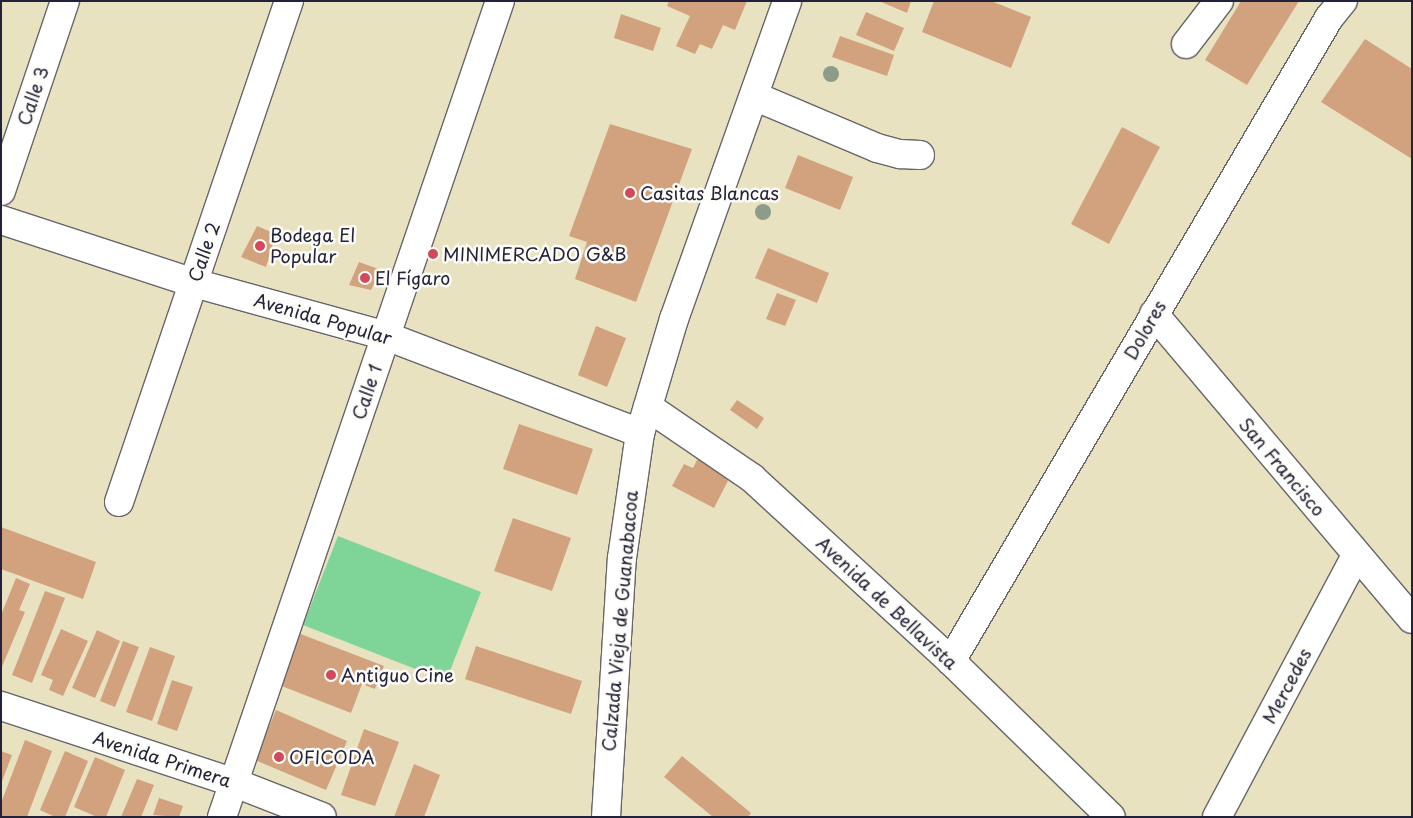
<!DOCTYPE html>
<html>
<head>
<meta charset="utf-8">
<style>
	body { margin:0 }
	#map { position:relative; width:1413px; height:818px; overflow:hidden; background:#e8e2c0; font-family:"Playpen Sans",sans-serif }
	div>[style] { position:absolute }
	.green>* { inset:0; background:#7fd598 }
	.building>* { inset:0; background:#d2a27f }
	.roads { filter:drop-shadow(1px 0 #67656a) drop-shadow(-1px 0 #67656a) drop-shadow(0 1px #67656a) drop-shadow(0 -1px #67656a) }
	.minor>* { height:28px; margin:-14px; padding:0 14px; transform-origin:14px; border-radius:14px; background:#fff }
	.major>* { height:28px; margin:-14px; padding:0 14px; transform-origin:14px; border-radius:14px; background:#fff }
	.trees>* { width:16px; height:16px; margin:-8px; border-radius:50%; background:#8d9b89 }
	.dots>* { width:14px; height:14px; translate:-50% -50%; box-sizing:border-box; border:2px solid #fdfcf7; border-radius:50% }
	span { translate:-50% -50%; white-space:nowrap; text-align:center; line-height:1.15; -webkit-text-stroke:5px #fdfcf7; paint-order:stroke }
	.street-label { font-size:18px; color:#22223b }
	.poi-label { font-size:18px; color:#22223b }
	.left { translate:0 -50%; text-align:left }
	.frame { position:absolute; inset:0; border:2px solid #22223b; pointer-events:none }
</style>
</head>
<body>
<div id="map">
	<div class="green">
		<i style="clip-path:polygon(338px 536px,481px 592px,446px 681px,303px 625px)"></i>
	</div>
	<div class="building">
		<i style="clip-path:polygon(669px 1px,747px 1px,735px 30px,723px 25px,712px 49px,700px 44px,695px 54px,676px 46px,690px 16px,667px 6px)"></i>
		<i style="clip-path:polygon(879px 1px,911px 1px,907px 13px)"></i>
		<i style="clip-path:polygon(934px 1px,991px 1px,1031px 17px,1011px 68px,922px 32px)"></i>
		<i style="clip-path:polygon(1241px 1px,1299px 1px,1247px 85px,1205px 60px)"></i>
		<i style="clip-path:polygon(866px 12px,904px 28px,894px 51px,856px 35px)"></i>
		<i style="clip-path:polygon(621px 14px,661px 28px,653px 51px,614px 38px)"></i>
		<i style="clip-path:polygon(840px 36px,894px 55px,887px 76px,832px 57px)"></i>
		<i style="clip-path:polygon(1365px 39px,1412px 69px,1412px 159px,1321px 102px)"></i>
		<i style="clip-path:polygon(610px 124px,692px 149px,636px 302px,575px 279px,587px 242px,569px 236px)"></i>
		<i style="clip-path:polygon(1122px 127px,1160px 147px,1109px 244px,1071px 224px)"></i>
		<i style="clip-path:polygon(798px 155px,853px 177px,840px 210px,785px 188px)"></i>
		<i style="clip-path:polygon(257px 226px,276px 234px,266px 267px,241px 257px)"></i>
		<i style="clip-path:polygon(768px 248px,829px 273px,817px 303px,755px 278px)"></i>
		<i style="clip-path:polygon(359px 262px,381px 270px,371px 290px,349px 285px)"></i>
		<i style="clip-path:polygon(777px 293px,796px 300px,785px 326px,766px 319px)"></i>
		<i style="clip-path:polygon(596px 326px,626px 338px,607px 387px,578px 375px)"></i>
		<i style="clip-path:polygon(737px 400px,764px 418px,757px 429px,730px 410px)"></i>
		<i style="clip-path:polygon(519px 424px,593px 449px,577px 495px,503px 469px)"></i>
		<i style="clip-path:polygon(699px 456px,732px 473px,714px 508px,672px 486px,684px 464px,693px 468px)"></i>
		<i style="clip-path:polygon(513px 518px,571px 538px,552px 591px,494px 571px)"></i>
		<i style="clip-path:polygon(1px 527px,96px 562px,83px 599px,1px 569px)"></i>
		<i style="clip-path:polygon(16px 578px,30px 584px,19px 610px,25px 612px,1px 669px,1px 615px)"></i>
		<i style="clip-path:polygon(45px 591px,65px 598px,32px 683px,12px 675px)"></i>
		<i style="clip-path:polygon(61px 629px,88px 641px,63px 696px,49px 690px,53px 680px,41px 675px)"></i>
		<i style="clip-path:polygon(97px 630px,120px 641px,95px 698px,72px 688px)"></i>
		<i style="clip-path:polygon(298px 633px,384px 666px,375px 689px,362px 684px,351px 713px,279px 685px)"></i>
		<i style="clip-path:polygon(123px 641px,139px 647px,115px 707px,100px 701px)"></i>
		<i style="clip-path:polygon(476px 646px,582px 681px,571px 714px,465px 679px)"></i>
		<i style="clip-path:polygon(150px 647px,175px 656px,152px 721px,126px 712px)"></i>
		<i style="clip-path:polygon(172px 680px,193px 687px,177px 731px,157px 724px)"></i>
		<i style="clip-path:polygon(276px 710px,347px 741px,326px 790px,255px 760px)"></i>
		<i style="clip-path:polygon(364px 729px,399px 742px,375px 806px,341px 795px)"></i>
		<i style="clip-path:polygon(25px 740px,52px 751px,27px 817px,1px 817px,1px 803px)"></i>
		<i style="clip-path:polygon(1px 751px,12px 755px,1px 784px)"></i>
		<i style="clip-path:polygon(65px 751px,88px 761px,65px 817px,55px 817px,40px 810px)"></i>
		<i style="clip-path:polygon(682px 756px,751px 813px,748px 817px,713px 817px,664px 777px)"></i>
		<i style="clip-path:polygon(95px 757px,125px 770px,106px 817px,97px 817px,74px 807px)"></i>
		<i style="clip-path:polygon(414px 764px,440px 775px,424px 817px,394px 817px)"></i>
		<i style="clip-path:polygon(137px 779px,154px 785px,141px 817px,121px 817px)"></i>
		<i style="clip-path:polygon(159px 798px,183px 806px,179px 817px,153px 815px)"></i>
	</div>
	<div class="roads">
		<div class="minor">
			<i style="left:1186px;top:44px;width:54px;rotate:-52.5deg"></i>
			<i style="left:754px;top:96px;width:134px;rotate:22.9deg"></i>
			<i style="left:877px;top:148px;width:24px;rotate:15deg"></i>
			<i style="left:900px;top:154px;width:20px;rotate:3deg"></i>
			<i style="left:1px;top:191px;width:200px;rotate:-71.4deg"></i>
			<i style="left:1px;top:220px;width:203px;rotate:18.1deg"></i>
			<i style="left:194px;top:283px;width:199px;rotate:15.4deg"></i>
			<i style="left:386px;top:336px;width:272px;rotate:20.9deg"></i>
			<i style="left:1154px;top:314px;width:399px;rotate:49.8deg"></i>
			<i style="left:648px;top:407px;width:126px;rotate:34.3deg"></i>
			<i style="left:752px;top:478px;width:270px;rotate:42.6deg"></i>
			<i style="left:951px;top:661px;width:223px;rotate:44.3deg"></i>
			<i style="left:119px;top:502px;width:529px;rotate:-71.26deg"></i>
			<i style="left:951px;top:661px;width:746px;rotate:-59.55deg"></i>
			<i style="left:1329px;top:18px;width:22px;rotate:-51deg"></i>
			<i style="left:222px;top:817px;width:862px;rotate:-71.19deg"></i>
			<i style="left:1217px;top:817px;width:296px;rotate:-62deg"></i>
		</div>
		<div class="major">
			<i style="left:1px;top:706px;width:246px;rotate:18.2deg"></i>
			<i style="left:235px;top:783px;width:93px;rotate:21.3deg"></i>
			<i style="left:606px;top:817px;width:259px;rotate:-86.5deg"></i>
			<i style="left:622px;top:558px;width:126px;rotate:-81.8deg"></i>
			<i style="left:640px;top:433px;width:119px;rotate:-73.4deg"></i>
			<i style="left:674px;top:319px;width:337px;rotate:-70.4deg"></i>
		</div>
	</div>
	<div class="trees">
		<i style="left:831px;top:74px"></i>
		<i style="left:763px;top:212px"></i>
	</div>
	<div class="dots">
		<i style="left:630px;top:193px;background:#d1495b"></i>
		<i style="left:260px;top:246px;background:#d1495b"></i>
		<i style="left:433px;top:254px;background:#d1495b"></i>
		<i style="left:365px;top:278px;background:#d1495b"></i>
		<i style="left:331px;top:675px;background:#d1495b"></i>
		<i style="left:279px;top:757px;background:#d1495b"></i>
	</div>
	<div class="street-label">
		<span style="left:33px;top:96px;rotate:-71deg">Calle 3</span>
		<span style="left:204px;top:252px;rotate:-71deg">Calle 2</span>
		<span style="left:323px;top:319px;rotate:16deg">Avenida Popular</span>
		<span style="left:1145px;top:330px;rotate:-60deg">Dolores</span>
		<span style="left:367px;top:392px;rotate:-71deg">Calle 1</span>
		<span style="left:1282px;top:467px;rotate:50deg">San Francisco</span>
		<span style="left:887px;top:603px;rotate:43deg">Avenida de Bellavista</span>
		<span style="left:620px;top:621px;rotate:-85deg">Calzada Vieja de Guanabacoa</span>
		<span style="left:1287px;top:686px;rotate:-62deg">Mercedes</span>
		<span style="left:162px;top:759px;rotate:18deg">Avenida Primera</span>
	</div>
	<div class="poi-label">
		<span class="left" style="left:640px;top:193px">Casitas Blancas</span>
		<span class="left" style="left:270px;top:246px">Bodega El<br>Popular</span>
		<span class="left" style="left:443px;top:254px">MINIMERCADO G&amp;B</span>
		<span class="left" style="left:375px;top:278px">El Fígaro</span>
		<span class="left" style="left:341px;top:675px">Antiguo Cine</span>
		<span class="left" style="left:289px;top:757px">OFICODA</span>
	</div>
	<div class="frame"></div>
</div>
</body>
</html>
